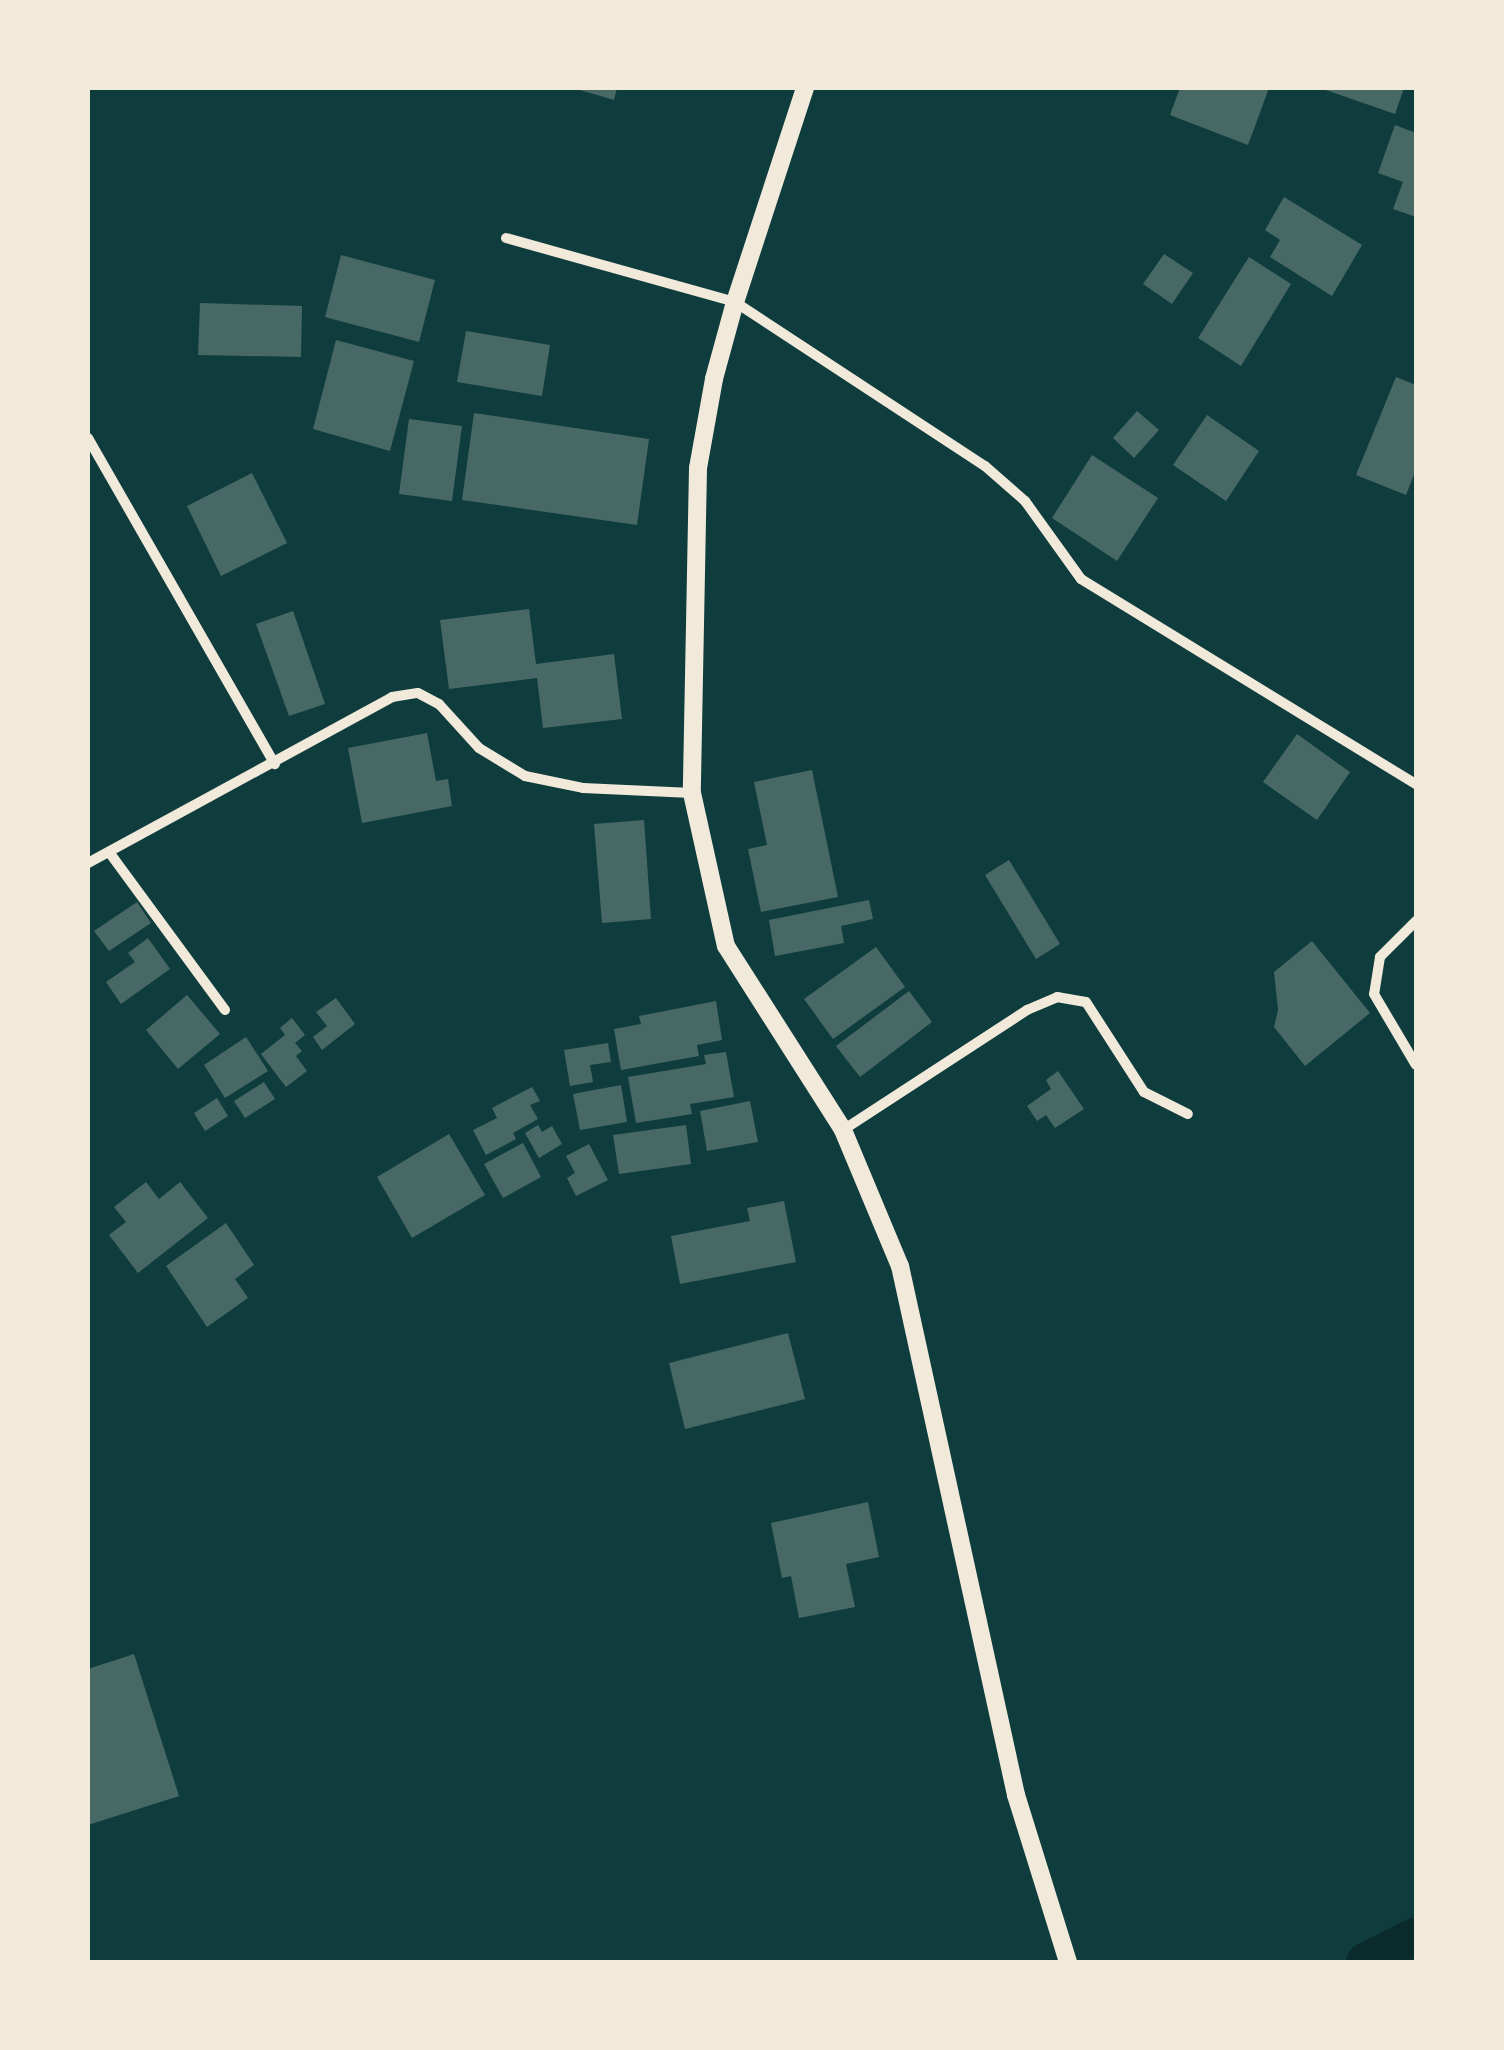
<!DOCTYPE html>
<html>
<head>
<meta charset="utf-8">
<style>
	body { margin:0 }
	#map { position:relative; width:1504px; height:2050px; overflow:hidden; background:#0f3d3e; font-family:"Work Sans",sans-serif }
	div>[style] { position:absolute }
	.canal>* { height:38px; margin:-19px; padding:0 19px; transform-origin:19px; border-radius:19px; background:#0a2a2b }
	.building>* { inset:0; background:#486865 }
	.minor>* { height:10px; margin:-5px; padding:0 5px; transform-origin:5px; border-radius:5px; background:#f1e9da }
	.tertiary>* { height:18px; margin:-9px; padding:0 9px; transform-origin:9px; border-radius:9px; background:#f1e9da }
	span { translate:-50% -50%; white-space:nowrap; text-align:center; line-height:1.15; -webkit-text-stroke:8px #f1e9da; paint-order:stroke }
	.frame { position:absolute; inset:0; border:90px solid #f1e9da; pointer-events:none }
</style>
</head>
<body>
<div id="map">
	<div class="canal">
		<i style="left:1365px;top:1962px;width:57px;rotate:-27deg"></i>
	</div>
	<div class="building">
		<i style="clip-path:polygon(573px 88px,617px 88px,614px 100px)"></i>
		<i style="clip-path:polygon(1180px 88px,1269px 88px,1248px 145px,1170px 115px)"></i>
		<i style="clip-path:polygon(1320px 88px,1404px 88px,1395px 114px)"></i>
		<i style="clip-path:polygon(1395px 125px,1416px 133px,1416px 217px,1393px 209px,1403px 182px,1378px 173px)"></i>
		<i style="clip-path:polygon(1284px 197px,1362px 245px,1332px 296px,1270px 257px,1280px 240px,1265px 230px)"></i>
		<i style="clip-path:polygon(1164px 254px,1193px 273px,1172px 304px,1143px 284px)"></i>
		<i style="clip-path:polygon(341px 255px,435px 280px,419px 342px,325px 317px)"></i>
		<i style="clip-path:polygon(1249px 257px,1291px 284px,1241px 366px,1198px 338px)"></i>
		<i style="clip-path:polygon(200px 303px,302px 306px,301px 357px,198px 355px)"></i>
		<i style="clip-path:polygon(466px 331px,550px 345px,542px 396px,457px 382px)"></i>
		<i style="clip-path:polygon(336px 340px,414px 361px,390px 451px,313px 429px)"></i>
		<i style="clip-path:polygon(1396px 377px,1416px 385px,1416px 469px,1406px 495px,1356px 475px)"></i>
		<i style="clip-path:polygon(1137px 411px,1159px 430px,1134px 458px,1113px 438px)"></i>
		<i style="clip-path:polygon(474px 413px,649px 439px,637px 525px,462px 500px)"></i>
		<i style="clip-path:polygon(1207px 415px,1259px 451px,1226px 501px,1173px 465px)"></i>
		<i style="clip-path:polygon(409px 419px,462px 426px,452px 501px,399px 494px)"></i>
		<i style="clip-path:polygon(1092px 455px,1158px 498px,1117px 561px,1052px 518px)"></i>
		<i style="clip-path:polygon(252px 473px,287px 543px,221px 576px,187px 506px)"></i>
		<i style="clip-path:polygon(529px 609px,536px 664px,614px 654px,622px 719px,543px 728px,537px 678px,449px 689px,440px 620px)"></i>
		<i style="clip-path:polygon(293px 611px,325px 704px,289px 716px,256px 624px)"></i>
		<i style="clip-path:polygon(427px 733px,436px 781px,448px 779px,452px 806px,362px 823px,348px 748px)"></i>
		<i style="clip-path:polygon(1297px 734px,1350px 772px,1317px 820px,1263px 782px)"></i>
		<i style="clip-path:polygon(812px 770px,838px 897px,761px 912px,748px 849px,767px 845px,754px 782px)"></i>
		<i style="clip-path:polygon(644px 820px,651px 919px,602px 923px,594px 824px)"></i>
		<i style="clip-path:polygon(1009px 860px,1060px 944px,1036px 959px,985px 875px)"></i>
		<i style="clip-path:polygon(869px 900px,873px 919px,841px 926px,844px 943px,775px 956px,769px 920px)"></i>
		<i style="clip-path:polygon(137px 902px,151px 923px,109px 951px,94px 931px)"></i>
		<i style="clip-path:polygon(148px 938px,170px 969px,121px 1004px,106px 982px,135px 962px,128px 953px)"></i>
		<i style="clip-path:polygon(1312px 941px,1370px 1013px,1305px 1066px,1274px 1027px,1278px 1010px,1274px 972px)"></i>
		<i style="clip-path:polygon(876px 947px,905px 987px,833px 1039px,804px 999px)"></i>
		<i style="clip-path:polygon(909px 991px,932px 1022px,860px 1077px,836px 1046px)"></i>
		<i style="clip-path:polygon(187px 995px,220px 1034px,178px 1069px,146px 1030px)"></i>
		<i style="clip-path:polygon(336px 998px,355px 1024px,322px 1050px,313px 1037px,327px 1026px,316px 1012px)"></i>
		<i style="clip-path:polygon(716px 1001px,722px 1040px,697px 1045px,699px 1056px,621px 1070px,614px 1029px,641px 1024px,639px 1016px)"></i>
		<i style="clip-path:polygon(292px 1018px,305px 1035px,295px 1043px,302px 1051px,296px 1056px,307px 1071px,286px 1087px,261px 1054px,285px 1035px,280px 1028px)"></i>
		<i style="clip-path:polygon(246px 1037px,268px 1071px,225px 1098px,204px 1065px)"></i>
		<i style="clip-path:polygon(608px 1043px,611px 1062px,590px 1065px,593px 1082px,570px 1086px,564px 1050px)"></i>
		<i style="clip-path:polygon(726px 1052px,734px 1097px,690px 1104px,692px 1114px,636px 1123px,628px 1077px,706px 1064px,704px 1055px)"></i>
		<i style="clip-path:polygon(1058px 1071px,1084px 1109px,1055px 1128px,1046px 1115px,1037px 1121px,1027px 1106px,1051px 1089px,1046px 1080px)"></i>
		<i style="clip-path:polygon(264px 1082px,275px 1099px,245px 1118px,234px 1101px)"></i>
		<i style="clip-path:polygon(621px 1085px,627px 1122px,580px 1130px,573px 1094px)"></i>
		<i style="clip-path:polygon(532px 1087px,540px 1101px,530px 1105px,538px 1119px,513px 1133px,516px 1139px,486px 1155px,473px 1130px,497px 1118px,492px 1108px)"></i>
		<i style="clip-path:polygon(217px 1098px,228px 1116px,205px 1131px,194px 1113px)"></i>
		<i style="clip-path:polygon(750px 1101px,758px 1142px,707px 1151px,700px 1111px)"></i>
		<i style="clip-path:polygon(538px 1125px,542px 1132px,552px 1126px,562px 1144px,539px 1158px,525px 1133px)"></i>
		<i style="clip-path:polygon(686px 1125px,691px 1164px,619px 1174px,613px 1135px)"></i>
		<i style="clip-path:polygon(449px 1134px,485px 1195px,412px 1238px,377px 1177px)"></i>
		<i style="clip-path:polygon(523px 1143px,541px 1177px,503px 1198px,484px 1164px)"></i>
		<i style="clip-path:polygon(589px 1144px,608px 1180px,576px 1196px,567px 1178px,575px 1173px,566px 1156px)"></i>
		<i style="clip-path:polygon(146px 1182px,159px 1199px,180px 1182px,208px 1218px,138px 1273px,109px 1235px,126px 1222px,114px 1207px)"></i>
		<i style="clip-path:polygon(784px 1201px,796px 1262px,680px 1284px,671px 1236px,750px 1221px,747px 1208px)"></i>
		<i style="clip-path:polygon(226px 1223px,254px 1265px,235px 1279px,248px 1298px,207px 1327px,166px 1266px)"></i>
		<i style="clip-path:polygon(788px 1333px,805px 1399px,685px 1429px,669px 1363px)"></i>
		<i style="clip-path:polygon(868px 1502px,879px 1557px,846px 1564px,855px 1607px,799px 1618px,791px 1576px,782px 1578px,771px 1523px)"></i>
		<i style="clip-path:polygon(134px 1654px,179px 1796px,88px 1825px,88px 1669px)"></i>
	</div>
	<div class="minor">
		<i style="left:506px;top:238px;width:238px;rotate:15.6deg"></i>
		<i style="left:735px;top:302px;width:299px;rotate:33.3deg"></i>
		<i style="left:985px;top:466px;width:53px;rotate:41.2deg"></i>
		<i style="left:1025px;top:501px;width:96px;rotate:54.3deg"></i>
		<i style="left:1081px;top:579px;width:393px;rotate:31.5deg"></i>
		<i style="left:88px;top:438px;width:376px;rotate:60.2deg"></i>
		<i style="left:109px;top:852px;width:196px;rotate:53.7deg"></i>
		<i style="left:88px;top:863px;width:346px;rotate:-28.6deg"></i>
		<i style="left:392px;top:697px;width:26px;rotate:-9deg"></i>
		<i style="left:418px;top:693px;width:24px;rotate:28deg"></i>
		<i style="left:439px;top:704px;width:59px;rotate:47.7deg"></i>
		<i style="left:479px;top:748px;width:54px;rotate:31.3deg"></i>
		<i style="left:525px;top:776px;width:59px;rotate:11.7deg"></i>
		<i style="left:583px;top:788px;width:109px;rotate:2.6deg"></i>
		<i style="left:1416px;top:921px;width:51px;rotate:135deg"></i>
		<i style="left:1380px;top:957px;width:37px;rotate:99deg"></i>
		<i style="left:1374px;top:994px;width:82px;rotate:59.4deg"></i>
		<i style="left:843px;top:1130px;width:220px;rotate:-33.1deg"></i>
		<i style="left:1027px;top:1010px;width:33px;rotate:-23deg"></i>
		<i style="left:1057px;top:997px;width:29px;rotate:10deg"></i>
		<i style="left:1086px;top:1002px;width:107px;rotate:57.2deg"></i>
		<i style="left:1144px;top:1092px;width:49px;rotate:26.6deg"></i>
	</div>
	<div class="tertiary">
		<i style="left:805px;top:88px;width:225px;rotate:108.1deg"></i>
		<i style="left:735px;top:302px;width:80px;rotate:105.3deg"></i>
		<i style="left:714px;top:379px;width:90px;rotate:100.2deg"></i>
		<i style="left:698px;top:468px;width:325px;rotate:91.1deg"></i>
		<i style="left:692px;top:793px;width:157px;rotate:77.5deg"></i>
		<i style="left:726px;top:946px;width:218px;rotate:57.5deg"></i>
		<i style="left:843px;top:1130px;width:147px;rotate:67.3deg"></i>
		<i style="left:900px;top:1266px;width:542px;rotate:77.63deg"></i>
		<i style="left:1016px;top:1795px;width:175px;rotate:72.7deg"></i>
	</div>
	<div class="frame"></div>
</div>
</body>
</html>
